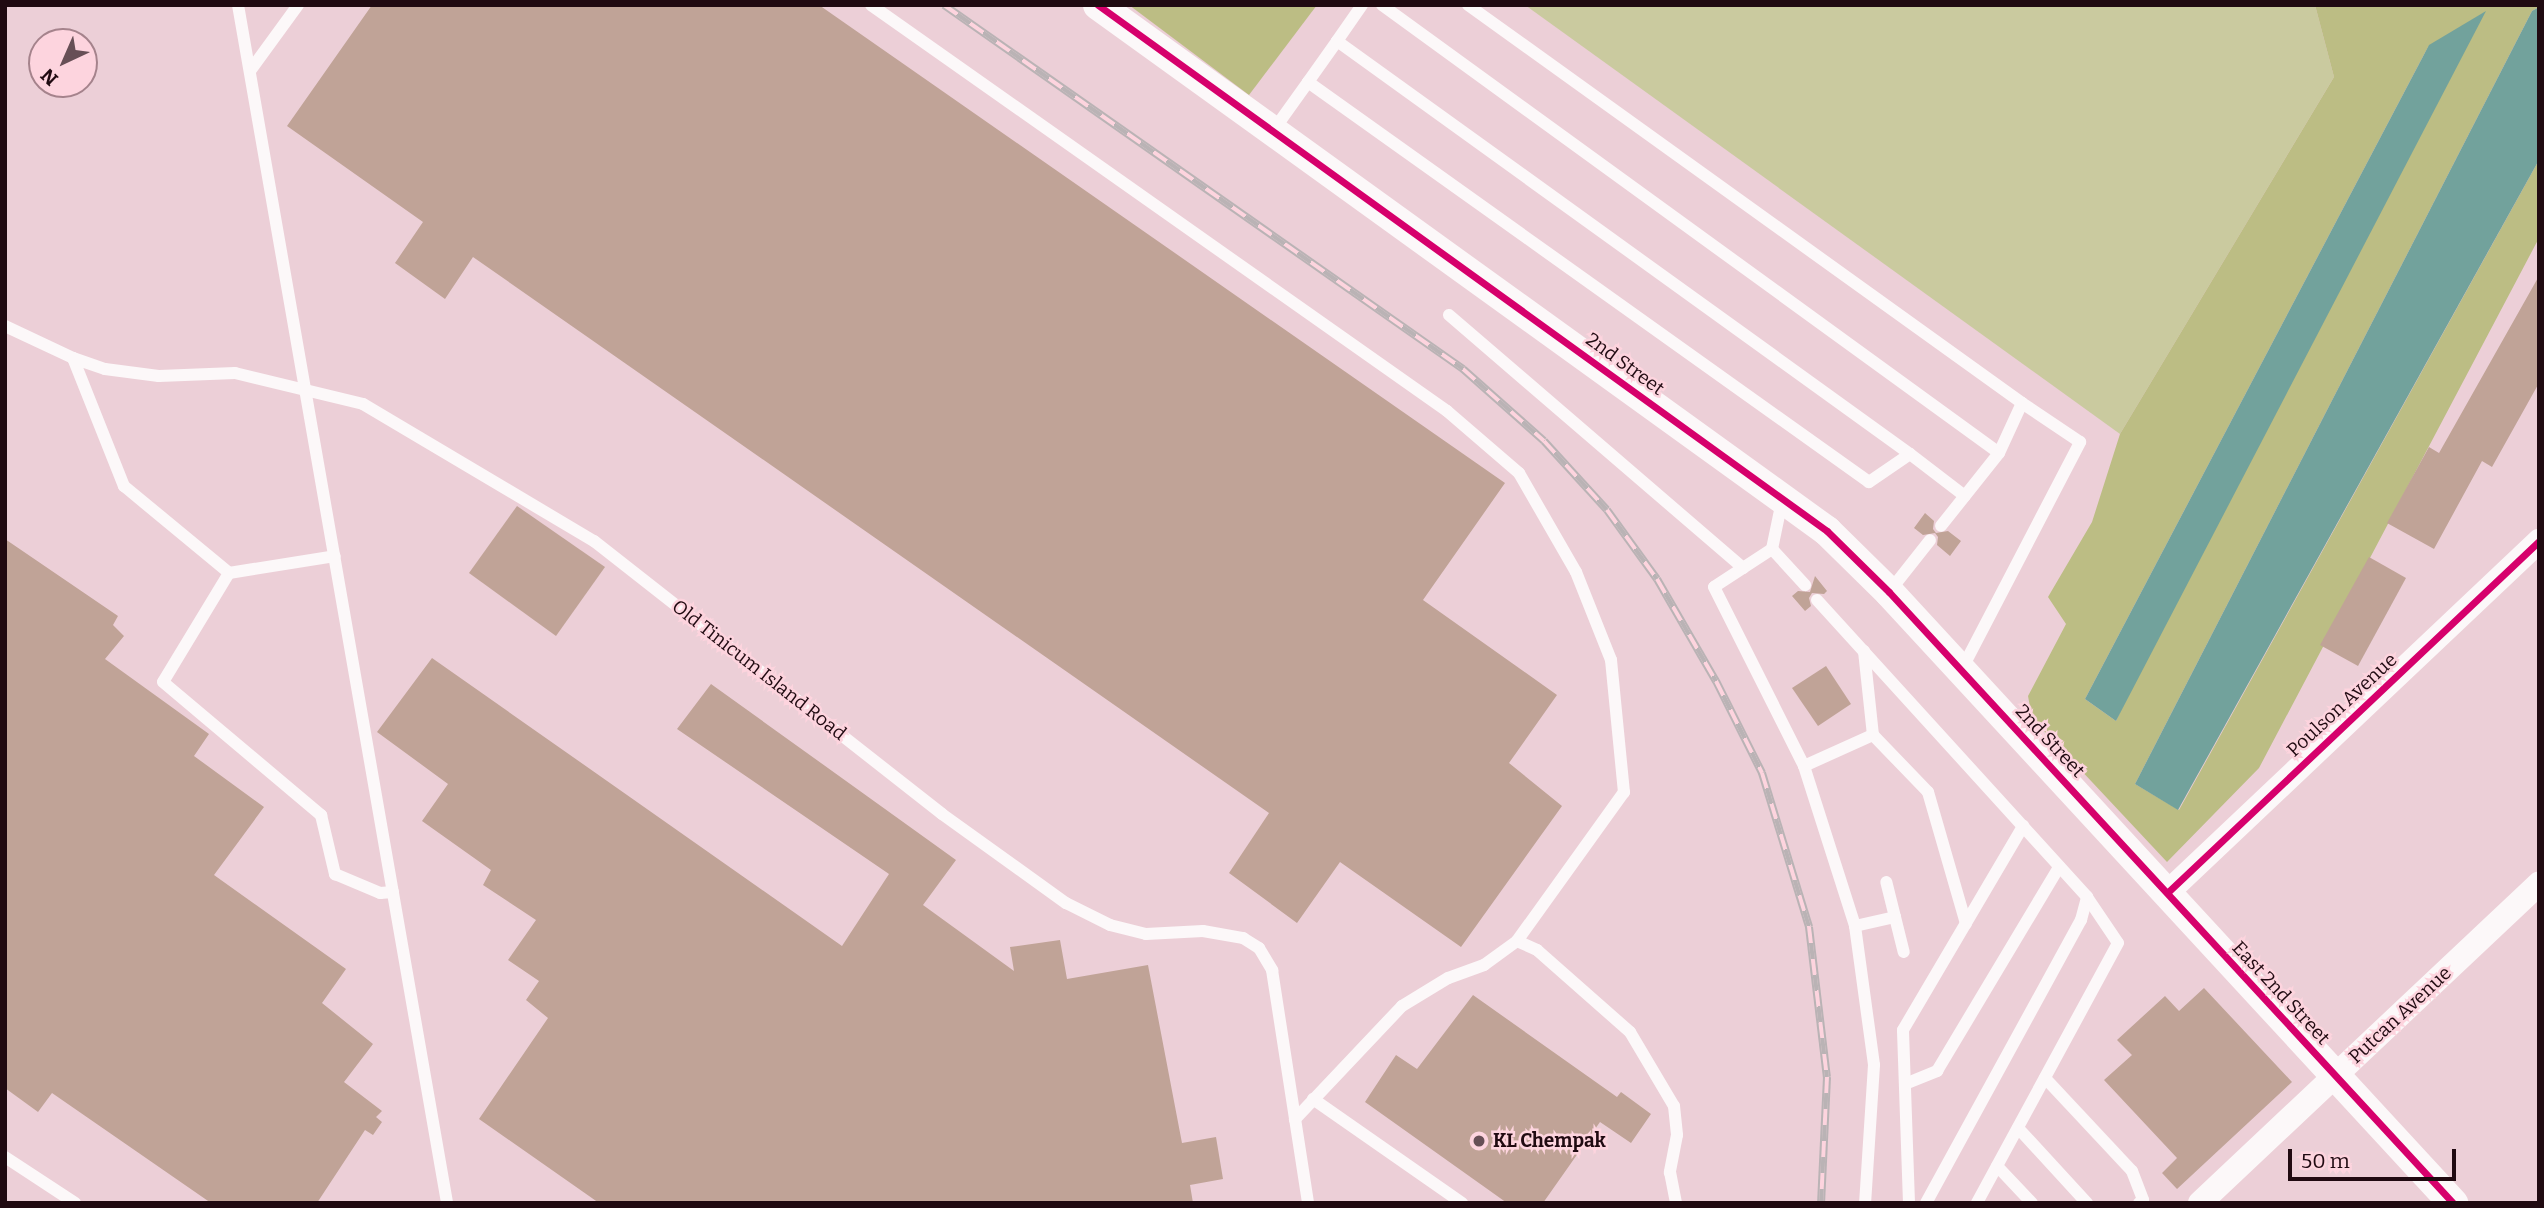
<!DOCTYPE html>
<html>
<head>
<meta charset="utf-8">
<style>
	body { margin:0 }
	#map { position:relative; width:2544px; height:1208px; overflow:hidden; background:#eccfd7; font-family:Bitter,serif }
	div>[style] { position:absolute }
	.green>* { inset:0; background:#caca9f }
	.forest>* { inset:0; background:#bcbd84 }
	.water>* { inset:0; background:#72a29c }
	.building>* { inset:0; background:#c0a397 }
	.service>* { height:12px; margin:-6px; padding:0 6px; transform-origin:6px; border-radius:6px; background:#fcf8f9 }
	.minor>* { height:24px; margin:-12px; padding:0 12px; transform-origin:12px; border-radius:12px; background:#fcf8f9 }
	.tertiary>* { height:30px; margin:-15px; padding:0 15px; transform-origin:15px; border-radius:15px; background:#fcf8f9 }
	.rail>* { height:8px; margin-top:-4px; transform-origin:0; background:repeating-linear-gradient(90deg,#fdd4de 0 16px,#bab3b5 0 32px); box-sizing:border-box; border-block:2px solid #bab3b5 }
	.cycleway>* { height:7px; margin:-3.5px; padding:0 3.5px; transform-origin:3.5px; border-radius:3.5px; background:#d6006c }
	.dots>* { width:19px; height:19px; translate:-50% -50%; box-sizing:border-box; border:4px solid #fdd4de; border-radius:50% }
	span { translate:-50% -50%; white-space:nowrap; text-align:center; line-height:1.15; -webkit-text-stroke:5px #fdd4de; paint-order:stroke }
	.street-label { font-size:19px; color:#200a11 }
	.poi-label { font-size:19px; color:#200a11; font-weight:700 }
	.left { translate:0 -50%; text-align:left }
	.frame { position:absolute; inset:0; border:7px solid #200a11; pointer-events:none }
	.north { position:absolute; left:28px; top:28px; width:70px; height:70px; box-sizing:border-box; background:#fdd4de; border:2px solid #a5838c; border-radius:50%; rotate:224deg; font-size:19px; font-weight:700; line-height:28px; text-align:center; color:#200a11 }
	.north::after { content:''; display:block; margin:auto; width:24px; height:32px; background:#674f56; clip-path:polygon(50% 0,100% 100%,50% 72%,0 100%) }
	.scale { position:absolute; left:2288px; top:1149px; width:168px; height:32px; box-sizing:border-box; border:4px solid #200a11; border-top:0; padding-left:9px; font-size:21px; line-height:24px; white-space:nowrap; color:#200a11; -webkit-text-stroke:5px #fdd4de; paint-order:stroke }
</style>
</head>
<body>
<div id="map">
	<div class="green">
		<i style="clip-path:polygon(1525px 5px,2315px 5px,2334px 77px,2120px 434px)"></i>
	</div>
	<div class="forest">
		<i style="clip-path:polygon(1129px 5px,1317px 5px,1249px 95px)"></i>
		<i style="clip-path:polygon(evenodd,2315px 5px,2539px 7px,2532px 11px,2135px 784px,2179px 810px,2539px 160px,2539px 238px,2259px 768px,2167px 862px,2032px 718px,2028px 696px,2066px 624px,2048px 597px,2092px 522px,2120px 434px,2334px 77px,2315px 5px,2429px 45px,2116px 721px,2085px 699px,2429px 45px)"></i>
	</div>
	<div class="water">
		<i style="clip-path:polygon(2539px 7px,2539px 160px,2178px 810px,2135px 784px,2532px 11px)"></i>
		<i style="clip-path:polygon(2486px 11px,2116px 721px,2085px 699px,2429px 45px)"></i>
	</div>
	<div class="building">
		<i style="clip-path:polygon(372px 5px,819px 5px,1505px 483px,1423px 600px,1557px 695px,1509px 763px,1562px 806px,1461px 947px,1340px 862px,1297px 923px,1229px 873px,1269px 813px,473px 257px,445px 299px,395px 263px,423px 222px,287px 126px)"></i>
		<i style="clip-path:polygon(2539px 276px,2539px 383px,2492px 467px,2482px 461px,2434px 549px,2387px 523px,2429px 447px,2439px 453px)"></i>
		<i style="clip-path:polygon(517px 506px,605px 567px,556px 636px,469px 573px)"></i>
		<i style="clip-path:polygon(1925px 513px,1934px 521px,1933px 529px,1936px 533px,1948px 531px,1961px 541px,1950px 556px,1937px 545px,1938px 537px,1935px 533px,1923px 535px,1914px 528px)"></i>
		<i style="clip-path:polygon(5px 539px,118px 616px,113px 625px,124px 636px,105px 659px,209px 734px,194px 756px,264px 807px,214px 875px,346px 969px,322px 1003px,373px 1044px,344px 1082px,382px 1111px,376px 1117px,382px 1122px,373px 1135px,365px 1130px,317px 1203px,211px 1203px,52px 1093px,38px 1112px,5px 1088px)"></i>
		<i style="clip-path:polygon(2369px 557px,2406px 578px,2358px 666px,2320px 645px)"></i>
		<i style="clip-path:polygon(1815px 576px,1827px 591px,1824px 594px,1812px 593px,1809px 598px,1811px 606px,1805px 611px,1792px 596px,1798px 591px,1810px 592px)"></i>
		<i style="clip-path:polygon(432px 658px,842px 946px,889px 874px,677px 729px,711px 684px,956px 860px,923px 905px,1014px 971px,1010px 947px,1060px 940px,1067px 979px,1148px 965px,1182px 1143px,1216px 1137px,1223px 1179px,1190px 1185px,1193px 1203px,599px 1203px,479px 1119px,548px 1018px,526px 1000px,539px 981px,508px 960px,536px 920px,483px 885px,491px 870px,422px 821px,448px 784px,377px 732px)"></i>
		<i style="clip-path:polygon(1826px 666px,1851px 704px,1818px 726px,1792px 688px)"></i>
		<i style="clip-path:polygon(2204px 988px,2292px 1082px,2177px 1189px,2162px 1173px,2177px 1158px,2104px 1080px,2132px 1055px,2117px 1040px,2165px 996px,2179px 1011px)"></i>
		<i style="clip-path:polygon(1473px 995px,1617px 1097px,1621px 1092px,1651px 1114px,1631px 1143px,1600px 1122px,1543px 1203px,1507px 1203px,1365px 1102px,1396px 1055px,1417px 1069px)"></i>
	</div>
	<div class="service">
		<i style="left:238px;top:5px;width:1216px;rotate:80.1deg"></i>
		<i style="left:871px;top:5px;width:705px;rotate:35.18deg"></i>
		<i style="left:1447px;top:411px;width:95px;rotate:40.7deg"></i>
		<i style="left:1519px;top:473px;width:114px;rotate:60.1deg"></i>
		<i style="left:1576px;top:572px;width:95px;rotate:68.3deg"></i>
		<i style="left:1611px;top:660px;width:133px;rotate:84.4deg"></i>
		<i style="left:1624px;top:792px;width:183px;rotate:125.7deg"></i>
		<i style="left:1517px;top:941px;width:41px;rotate:144deg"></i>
		<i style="left:1484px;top:965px;width:38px;rotate:160deg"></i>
		<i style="left:1448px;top:978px;width:54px;rotate:148.7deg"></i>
		<i style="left:1402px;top:1006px;width:156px;rotate:133.4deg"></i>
		<i style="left:1382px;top:5px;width:762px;rotate:35.98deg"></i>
		<i style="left:1468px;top:5px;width:682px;rotate:35.69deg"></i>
		<i style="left:2022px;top:403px;width:55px;rotate:114.7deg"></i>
		<i style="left:1999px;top:453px;width:93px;rotate:128.5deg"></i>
		<i style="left:1337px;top:41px;width:44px;rotate:-55.2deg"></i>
		<i style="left:250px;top:71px;width:82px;rotate:-54deg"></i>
		<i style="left:1273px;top:131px;width:60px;rotate:-54.5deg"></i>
		<i style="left:1449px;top:315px;width:388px;rotate:40.7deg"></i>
		<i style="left:5px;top:326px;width:75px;rotate:25.2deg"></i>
		<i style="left:73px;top:358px;width:34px;rotate:19deg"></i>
		<i style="left:105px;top:369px;width:54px;rotate:7.4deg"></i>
		<i style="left:159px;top:376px;width:76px;rotate:-2.3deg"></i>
		<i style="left:235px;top:373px;width:132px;rotate:13.6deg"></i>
		<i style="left:363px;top:404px;width:269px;rotate:30.7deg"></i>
		<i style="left:594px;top:541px;width:442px;rotate:38.1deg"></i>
		<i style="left:942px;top:814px;width:153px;rotate:35.7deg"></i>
		<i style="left:1066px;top:903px;width:49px;rotate:26.6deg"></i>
		<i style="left:1110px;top:925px;width:37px;rotate:14deg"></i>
		<i style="left:1146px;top:934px;width:57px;rotate:-3deg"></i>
		<i style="left:1203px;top:931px;width:41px;rotate:9.9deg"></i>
		<i style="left:1243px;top:938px;width:19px;rotate:32deg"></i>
		<i style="left:1259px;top:948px;width:26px;rotate:59deg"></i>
		<i style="left:1272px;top:970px;width:236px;rotate:81.2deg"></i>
		<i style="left:73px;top:358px;width:138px;rotate:68.3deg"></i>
		<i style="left:124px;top:486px;width:136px;rotate:39.6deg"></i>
		<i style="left:229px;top:573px;width:127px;rotate:121.2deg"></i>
		<i style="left:163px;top:682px;width:207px;rotate:40.1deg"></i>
		<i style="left:321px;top:815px;width:61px;rotate:76.7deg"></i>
		<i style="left:335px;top:874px;width:49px;rotate:22.9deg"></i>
		<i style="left:380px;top:893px;width:13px;rotate:-4deg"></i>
		<i style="left:1910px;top:454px;width:50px;rotate:145.7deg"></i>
		<i style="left:1869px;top:482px;width:689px;rotate:-144.51deg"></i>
		<i style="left:1308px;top:82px;width:50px;rotate:-54.7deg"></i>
		<i style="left:1337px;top:41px;width:706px;rotate:35.78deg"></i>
		<i style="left:1910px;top:454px;width:69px;rotate:37.4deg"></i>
		<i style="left:1782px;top:501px;width:49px;rotate:101.8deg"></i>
		<i style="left:1772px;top:549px;width:49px;rotate:47.5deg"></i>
		<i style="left:1772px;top:549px;width:69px;rotate:146.8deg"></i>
		<i style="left:1714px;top:587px;width:200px;rotate:63.3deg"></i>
		<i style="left:1804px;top:766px;width:168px;rotate:72.3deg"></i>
		<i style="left:1855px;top:926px;width:140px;rotate:82.2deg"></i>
		<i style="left:1874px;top:1065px;width:138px;rotate:93.7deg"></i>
		<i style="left:229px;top:573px;width:107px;rotate:-9.1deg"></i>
		<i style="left:1889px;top:592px;width:66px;rotate:-51.7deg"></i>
		<i style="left:1817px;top:600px;width:401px;rotate:47.7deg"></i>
		<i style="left:2087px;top:897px;width:55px;rotate:56deg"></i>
		<i style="left:2118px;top:943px;width:296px;rotate:118.5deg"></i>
		<i style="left:1864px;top:651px;width:84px;rotate:83.9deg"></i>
		<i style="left:1873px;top:735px;width:79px;rotate:46deg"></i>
		<i style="left:1928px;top:792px;width:137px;rotate:73.9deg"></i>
		<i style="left:1962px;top:669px;width:256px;rotate:-62.5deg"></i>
		<i style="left:2080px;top:442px;width:70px;rotate:-146.1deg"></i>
		<i style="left:1804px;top:766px;width:76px;rotate:-24.2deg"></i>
		<i style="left:1895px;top:917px;width:36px;rotate:76deg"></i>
		<i style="left:1855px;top:926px;width:41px;rotate:-12.7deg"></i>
		<i style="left:1895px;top:917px;width:36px;rotate:-104deg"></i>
		<i style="left:1517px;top:941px;width:22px;rotate:24deg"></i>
		<i style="left:1537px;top:950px;width:124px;rotate:41.4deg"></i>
		<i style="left:1630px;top:1032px;width:86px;rotate:59.3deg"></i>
		<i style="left:1674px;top:1106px;width:29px;rotate:84deg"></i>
		<i style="left:1677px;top:1135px;width:38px;rotate:101deg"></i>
		<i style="left:1670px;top:1172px;width:32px;rotate:79deg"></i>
		<i style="left:2045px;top:1078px;width:127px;rotate:46.9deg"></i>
		<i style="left:2132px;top:1171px;width:31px;rotate:69deg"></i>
		<i style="left:2143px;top:1200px;width:5px;rotate:143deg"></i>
		<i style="left:1905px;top:1084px;width:35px;rotate:-22deg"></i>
		<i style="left:1937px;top:1071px;width:238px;rotate:-59.1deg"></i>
		<i style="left:1313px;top:1099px;width:182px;rotate:34.9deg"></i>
		<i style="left:2018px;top:1128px;width:102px;rotate:47.4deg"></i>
		<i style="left:5px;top:1157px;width:84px;rotate:33.3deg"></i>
		<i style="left:1997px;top:1166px;width:51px;rotate:46.6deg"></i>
		<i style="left:1909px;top:1203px;width:173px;rotate:-92deg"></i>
		<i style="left:1903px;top:1030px;width:237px;rotate:-59.5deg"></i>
		<i style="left:1926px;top:1203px;width:323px;rotate:-61.3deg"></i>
		<i style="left:2081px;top:920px;width:24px;rotate:-75deg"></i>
	</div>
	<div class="minor">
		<i style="left:2168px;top:892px;width:511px;rotate:-43.41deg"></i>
		<i style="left:2200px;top:1203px;width:466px;rotate:-43.3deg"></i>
	</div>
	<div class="tertiary">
		<i style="left:1098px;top:5px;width:899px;rotate:35.81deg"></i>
		<i style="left:1827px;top:531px;width:87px;rotate:44.5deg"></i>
		<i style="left:1889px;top:592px;width:832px;rotate:47.29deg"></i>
	</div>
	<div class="rail">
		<i style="left:944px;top:5px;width:634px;rotate:35.04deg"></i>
		<i style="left:1463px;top:369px;width:108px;rotate:41.6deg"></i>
		<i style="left:1544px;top:441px;width:93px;rotate:47.6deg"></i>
		<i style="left:1607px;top:510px;width:85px;rotate:54.1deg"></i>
		<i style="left:1657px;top:579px;width:118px;rotate:60deg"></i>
		<i style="left:1716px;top:681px;width:103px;rotate:63.4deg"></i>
		<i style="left:1762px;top:773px;width:161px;rotate:73deg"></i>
		<i style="left:1809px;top:927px;width:151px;rotate:83.2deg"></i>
		<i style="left:1827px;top:1077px;width:126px;rotate:92.7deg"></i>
	</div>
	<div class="cycleway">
		<i style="left:1098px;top:5px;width:899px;rotate:35.81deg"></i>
		<i style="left:1827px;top:531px;width:87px;rotate:44.5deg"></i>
		<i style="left:1889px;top:592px;width:832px;rotate:47.29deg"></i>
		<i style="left:2168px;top:892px;width:511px;rotate:-43.41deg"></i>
	</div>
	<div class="dots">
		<i style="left:1479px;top:1141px;background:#674f56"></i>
	</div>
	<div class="street-label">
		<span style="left:1625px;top:364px;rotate:36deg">2nd Street</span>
		<span style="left:759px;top:670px;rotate:38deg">Old Tinicum Island Road</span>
		<span style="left:2342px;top:705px;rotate:-43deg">Poulson Avenue</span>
		<span style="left:2050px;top:741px;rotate:47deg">2nd Street</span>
		<span style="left:2281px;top:993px;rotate:47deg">East 2nd Street</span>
		<span style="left:2400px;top:1015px;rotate:-43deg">Putcan Avenue</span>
	</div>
	<div class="poi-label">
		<span class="left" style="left:1493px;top:1141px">KL Chempak</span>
	</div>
	<div class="frame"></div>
	<div class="north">N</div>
	<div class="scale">50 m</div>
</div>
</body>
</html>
